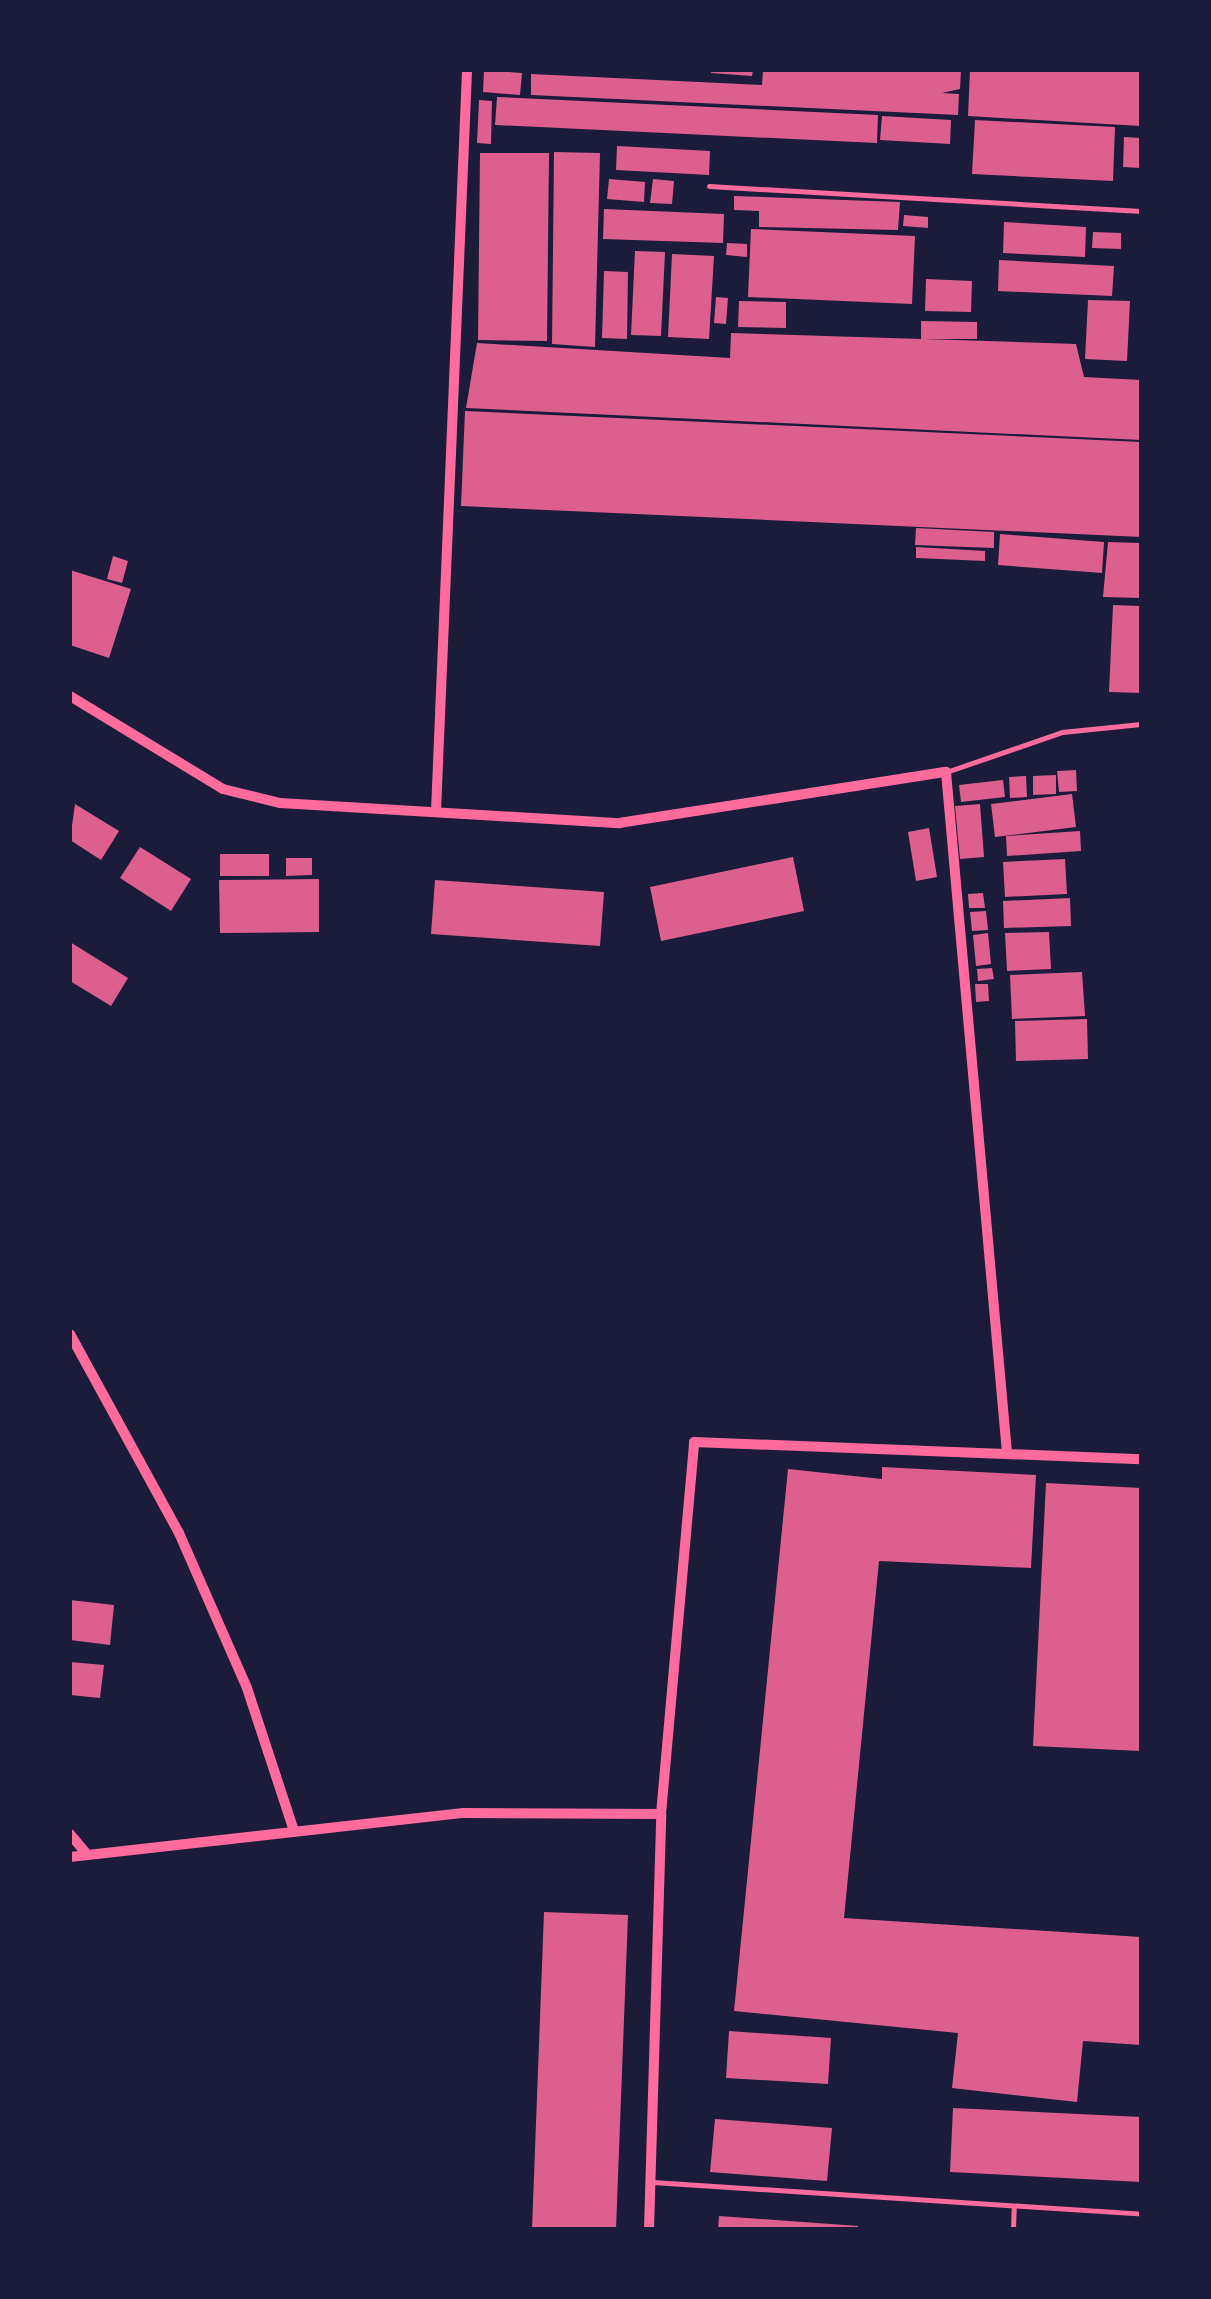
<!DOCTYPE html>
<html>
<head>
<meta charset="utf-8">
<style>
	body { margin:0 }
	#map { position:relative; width:1211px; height:2299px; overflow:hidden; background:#1b1b3a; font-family:"Roboto Serif",serif }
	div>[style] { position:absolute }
	.building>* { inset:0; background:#dd5f8e }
	.service>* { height:5px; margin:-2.5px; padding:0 2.5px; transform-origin:2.5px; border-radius:2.5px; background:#ff6b9d }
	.minor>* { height:10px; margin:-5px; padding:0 5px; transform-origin:5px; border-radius:5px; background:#ff6b9d }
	span { translate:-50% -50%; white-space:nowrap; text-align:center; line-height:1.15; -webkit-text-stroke:9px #1b1b3a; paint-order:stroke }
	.frame { position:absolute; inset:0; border:72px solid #1b1b3a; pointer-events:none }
</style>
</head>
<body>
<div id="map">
	<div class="building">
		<i style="clip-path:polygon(484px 70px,522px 73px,520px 95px,483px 92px)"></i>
		<i style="clip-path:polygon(711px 70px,753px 70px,752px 76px,711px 73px)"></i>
		<i style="clip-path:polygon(763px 70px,961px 70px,960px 89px,942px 93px,959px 94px,958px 115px,531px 95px,531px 74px,762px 85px)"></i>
		<i style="clip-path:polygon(970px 70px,1141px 70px,1141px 126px,968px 116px)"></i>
		<i style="clip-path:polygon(497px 97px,878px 115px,877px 143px,495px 125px)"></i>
		<i style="clip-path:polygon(479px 100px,492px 101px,491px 144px,477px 143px)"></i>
		<i style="clip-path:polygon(882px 116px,951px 120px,950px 144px,880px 140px)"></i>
		<i style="clip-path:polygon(975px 120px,1115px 127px,1113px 181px,972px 174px)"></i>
		<i style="clip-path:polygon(1124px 137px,1141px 138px,1141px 168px,1123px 167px)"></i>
		<i style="clip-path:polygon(617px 146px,710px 151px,709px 175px,616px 170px)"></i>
		<i style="clip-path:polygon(554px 152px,600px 153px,595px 347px,552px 344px)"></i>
		<i style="clip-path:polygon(480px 153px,549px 153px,547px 341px,478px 340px)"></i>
		<i style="clip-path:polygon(609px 179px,645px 182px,644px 202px,607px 199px)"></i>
		<i style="clip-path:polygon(653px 179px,674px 181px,672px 204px,650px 203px)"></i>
		<i style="clip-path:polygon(734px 196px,900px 202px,898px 230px,759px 227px,759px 211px,734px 210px)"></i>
		<i style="clip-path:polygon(604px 209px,724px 214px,723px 243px,603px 239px)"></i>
		<i style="clip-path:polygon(904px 215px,928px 217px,928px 228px,903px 226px)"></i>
		<i style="clip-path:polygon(1004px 222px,1086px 227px,1085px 257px,1003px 253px)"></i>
		<i style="clip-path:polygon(751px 229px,915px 236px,912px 304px,748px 297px)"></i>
		<i style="clip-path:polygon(1093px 232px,1121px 233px,1121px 249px,1092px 248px)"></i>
		<i style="clip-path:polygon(727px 243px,747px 244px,747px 257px,726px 255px)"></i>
		<i style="clip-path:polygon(635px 251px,665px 252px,661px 336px,631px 335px)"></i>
		<i style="clip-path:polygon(672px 254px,714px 256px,709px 339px,668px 337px)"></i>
		<i style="clip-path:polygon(999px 260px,1114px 266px,1112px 296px,998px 291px)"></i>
		<i style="clip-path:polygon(604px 271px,628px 272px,627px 339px,602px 338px)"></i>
		<i style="clip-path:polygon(926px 279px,972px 281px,971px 312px,925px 311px)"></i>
		<i style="clip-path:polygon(716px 297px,728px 298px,726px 324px,714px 323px)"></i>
		<i style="clip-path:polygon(1088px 300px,1130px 301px,1127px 361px,1085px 359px)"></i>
		<i style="clip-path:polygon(739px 301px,786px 302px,786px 328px,738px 327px)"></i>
		<i style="clip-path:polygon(921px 321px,977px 322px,977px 339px,924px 339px,1076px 344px,1084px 377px,1141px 380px,1141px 440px,466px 408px,477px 343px,730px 358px,731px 333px,921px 339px)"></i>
		<i style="clip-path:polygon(465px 411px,1141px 442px,1141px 537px,461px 506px)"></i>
		<i style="clip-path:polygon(916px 528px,994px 532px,994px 548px,915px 545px)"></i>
		<i style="clip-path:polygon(1000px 534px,1104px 542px,1102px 573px,998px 565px)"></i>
		<i style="clip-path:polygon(1108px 542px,1141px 543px,1141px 598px,1103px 597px)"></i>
		<i style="clip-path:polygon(916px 547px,985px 551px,985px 561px,916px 558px)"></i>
		<i style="clip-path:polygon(113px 556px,128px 561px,122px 583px,107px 579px)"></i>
		<i style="clip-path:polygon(70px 570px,131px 589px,109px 658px,70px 645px)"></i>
		<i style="clip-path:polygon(1113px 605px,1141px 606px,1141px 693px,1109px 692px)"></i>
		<i style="clip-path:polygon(1076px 770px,1077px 791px,1059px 792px,1057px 771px)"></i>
		<i style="clip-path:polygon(1056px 775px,1056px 794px,1033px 795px,1033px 776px)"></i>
		<i style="clip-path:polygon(1026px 776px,1027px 797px,1010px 798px,1009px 777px)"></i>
		<i style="clip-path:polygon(1003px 780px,1005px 797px,961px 802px,959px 785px)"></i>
		<i style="clip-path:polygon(1072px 794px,1076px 827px,995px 837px,991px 804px)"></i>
		<i style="clip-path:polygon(75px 804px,119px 831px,101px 860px,70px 840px)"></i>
		<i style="clip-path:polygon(980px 804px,984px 857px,960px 859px,955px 806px)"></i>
		<i style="clip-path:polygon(929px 828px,937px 877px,916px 881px,908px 832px)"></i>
		<i style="clip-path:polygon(1080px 831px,1081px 851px,1007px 856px,1006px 836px)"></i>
		<i style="clip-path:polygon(140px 847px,191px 879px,171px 911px,120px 878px)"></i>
		<i style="clip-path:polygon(220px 854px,269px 854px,269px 876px,220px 876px)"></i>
		<i style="clip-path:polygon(793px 857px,804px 911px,661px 941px,650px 887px)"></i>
		<i style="clip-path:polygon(286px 858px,312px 858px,312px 875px,286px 876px)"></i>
		<i style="clip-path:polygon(1065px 859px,1067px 894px,1005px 897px,1003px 862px)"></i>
		<i style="clip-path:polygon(319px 879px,319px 932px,220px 933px,219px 880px)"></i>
		<i style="clip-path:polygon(435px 880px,604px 892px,600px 946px,431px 934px)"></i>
		<i style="clip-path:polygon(983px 893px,985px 908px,969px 908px,968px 894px)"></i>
		<i style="clip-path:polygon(1070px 898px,1071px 926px,1004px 928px,1003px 901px)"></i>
		<i style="clip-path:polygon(986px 911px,988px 930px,972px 931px,970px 912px)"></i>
		<i style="clip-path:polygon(1049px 932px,1051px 969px,1007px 971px,1005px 933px)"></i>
		<i style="clip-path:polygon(988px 933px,991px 964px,976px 966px,973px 935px)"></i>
		<i style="clip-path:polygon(70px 942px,128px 978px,111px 1006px,70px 981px)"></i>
		<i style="clip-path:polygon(992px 968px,994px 979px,978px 981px,977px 969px)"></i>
		<i style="clip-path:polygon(1082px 972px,1085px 1016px,1012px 1019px,1010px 975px)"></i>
		<i style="clip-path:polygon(975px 984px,988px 984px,989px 1001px,976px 1002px)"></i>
		<i style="clip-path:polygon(1087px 1019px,1088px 1059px,1016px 1061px,1015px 1021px)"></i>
		<i style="clip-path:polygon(882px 1467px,1036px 1475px,1031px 1568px,879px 1561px,844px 1918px,1141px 1937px,1141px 2045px,1083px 2041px,1077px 2102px,952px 2088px,958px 2033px,734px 2011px,788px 1469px,882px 1479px)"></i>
		<i style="clip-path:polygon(1046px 1483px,1141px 1488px,1141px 1751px,1033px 1746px)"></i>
		<i style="clip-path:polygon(70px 1600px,114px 1605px,110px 1645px,70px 1640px)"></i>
		<i style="clip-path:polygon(70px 1662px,104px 1665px,100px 1698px,70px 1695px)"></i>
		<i style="clip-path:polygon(544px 1912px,628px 1915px,616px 2229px,532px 2229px)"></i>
		<i style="clip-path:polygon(729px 2031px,831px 2038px,828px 2084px,726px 2078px)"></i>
		<i style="clip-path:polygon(953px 2108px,1141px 2117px,1141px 2182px,950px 2172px)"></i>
		<i style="clip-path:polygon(715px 2119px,832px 2128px,827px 2181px,710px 2172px)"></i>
		<i style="clip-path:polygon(719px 2216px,858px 2226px,858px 2229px,718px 2229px)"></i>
	</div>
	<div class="service">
		<i style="left:709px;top:186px;width:433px;rotate:3.3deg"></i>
		<i style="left:949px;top:771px;width:120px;rotate:-19deg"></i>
		<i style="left:1062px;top:732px;width:79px;rotate:-5.8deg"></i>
		<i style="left:652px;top:2182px;width:490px;rotate:3.7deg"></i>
		<i style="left:1013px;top:2229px;width:23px;rotate:-88deg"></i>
	</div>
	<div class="minor">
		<i style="left:70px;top:696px;width:179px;rotate:31.3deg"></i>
		<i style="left:223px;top:789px;width:59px;rotate:13.8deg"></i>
		<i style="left:280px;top:803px;width:340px;rotate:3.4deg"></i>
		<i style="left:619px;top:823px;width:331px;rotate:-8.9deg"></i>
		<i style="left:946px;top:772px;width:684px;rotate:84.88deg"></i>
		<i style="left:436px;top:811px;width:742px;rotate:-87.6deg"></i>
		<i style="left:70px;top:1334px;width:227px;rotate:61.3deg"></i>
		<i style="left:179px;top:1533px;width:169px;rotate:66.3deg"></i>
		<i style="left:247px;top:1688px;width:151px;rotate:71.8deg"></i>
		<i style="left:70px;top:1834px;width:26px;rotate:50deg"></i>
		<i style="left:70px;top:1857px;width:396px;rotate:-6.4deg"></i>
		<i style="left:464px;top:1813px;width:197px;rotate:0.3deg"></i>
		<i style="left:649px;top:2229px;width:415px;rotate:-88.3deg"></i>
		<i style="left:661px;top:1814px;width:373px;rotate:-84.9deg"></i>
		<i style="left:694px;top:1442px;width:447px;rotate:2.2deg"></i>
	</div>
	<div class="frame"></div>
</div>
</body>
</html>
